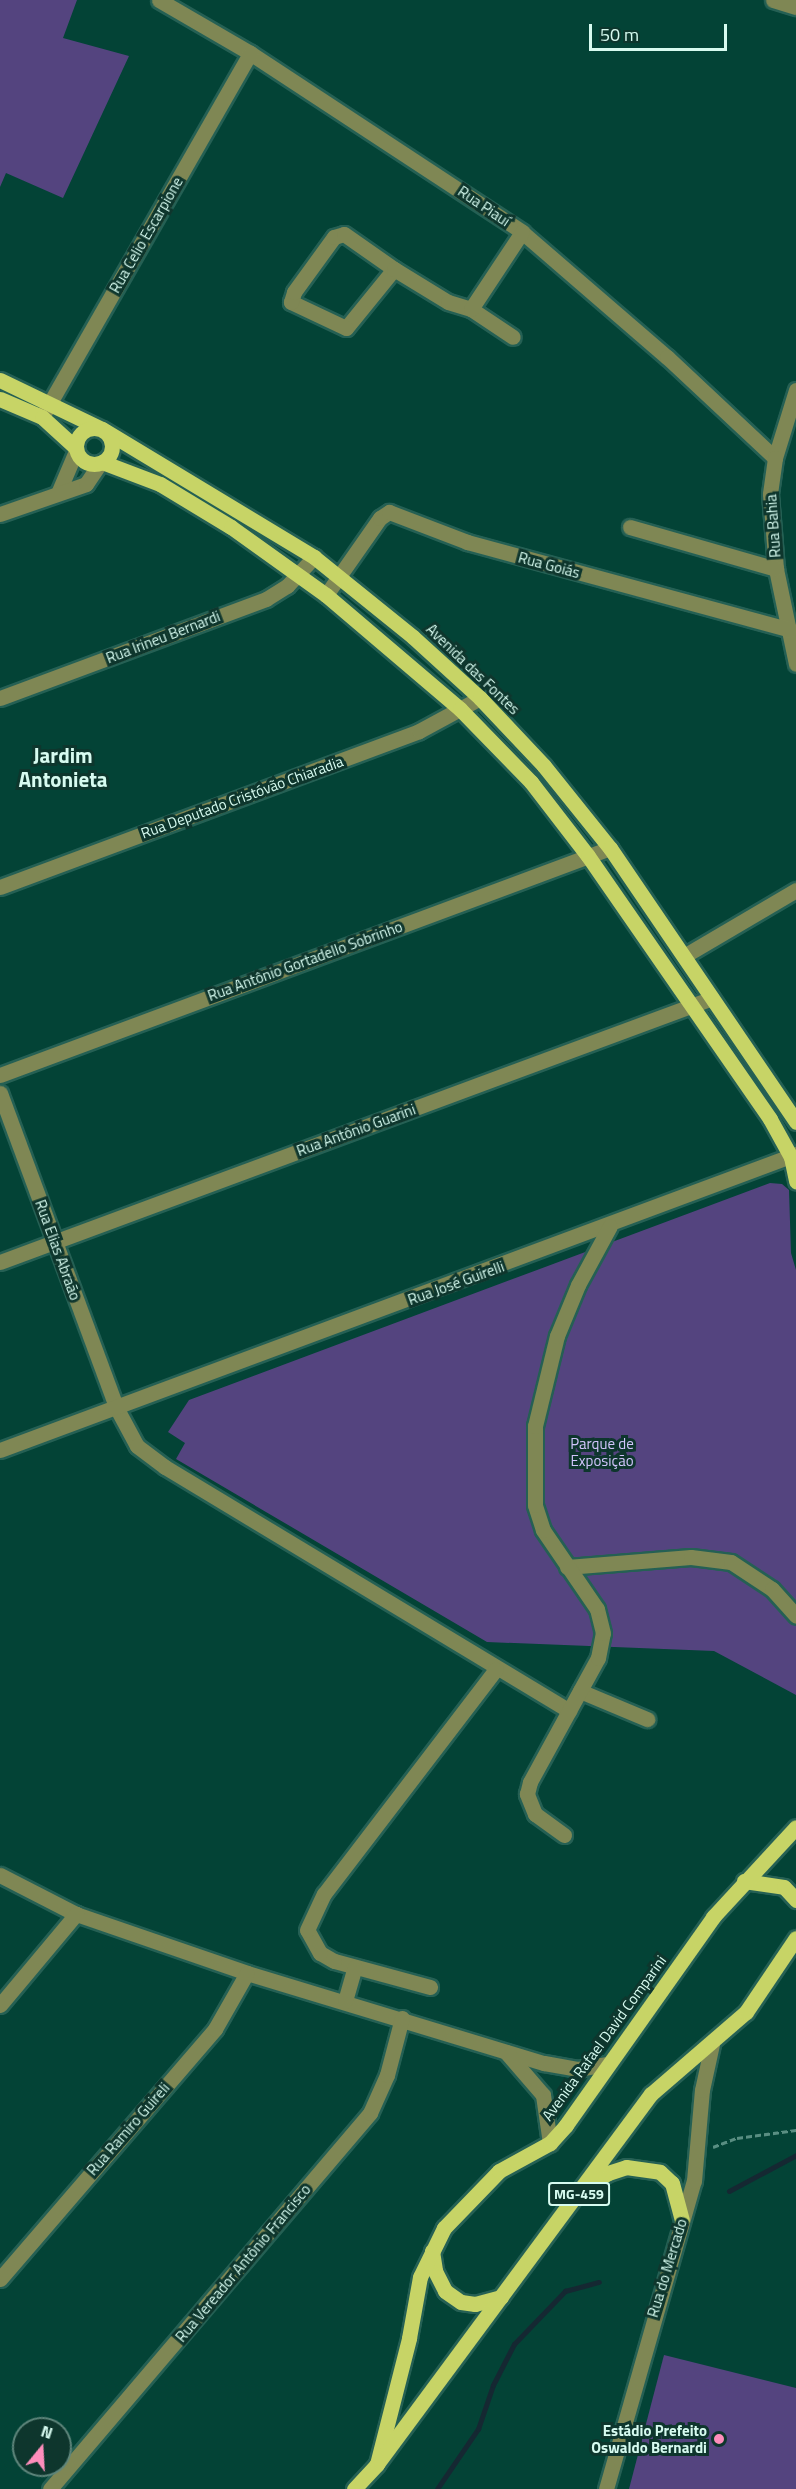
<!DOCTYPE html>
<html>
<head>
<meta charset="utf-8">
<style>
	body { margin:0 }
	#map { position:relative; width:796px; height:2489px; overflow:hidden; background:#034336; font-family:"Titillium Web",sans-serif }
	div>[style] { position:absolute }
	.green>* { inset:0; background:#54447f }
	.stream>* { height:5px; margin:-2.5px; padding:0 2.5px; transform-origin:2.5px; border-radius:2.5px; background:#152832 }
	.path>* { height:3px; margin-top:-1.5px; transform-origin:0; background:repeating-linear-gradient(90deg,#598e82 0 6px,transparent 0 9px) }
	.roads { filter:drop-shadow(2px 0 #256054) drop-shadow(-2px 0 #256054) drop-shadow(0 2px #256054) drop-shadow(0 -2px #256054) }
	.minor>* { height:15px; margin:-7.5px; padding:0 7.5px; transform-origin:7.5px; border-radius:7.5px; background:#7f8754 }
	.major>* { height:15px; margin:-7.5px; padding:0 7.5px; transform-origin:7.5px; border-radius:7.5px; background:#c7d466 }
	.major>.ring { margin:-7.5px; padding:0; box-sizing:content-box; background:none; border:15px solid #c7d466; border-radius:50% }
	.dots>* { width:16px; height:16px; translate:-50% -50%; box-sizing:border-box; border:3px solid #0e362d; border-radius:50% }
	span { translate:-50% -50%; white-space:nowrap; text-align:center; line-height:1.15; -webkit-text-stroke:6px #0e362d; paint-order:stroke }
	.shield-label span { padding:2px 4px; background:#0e362d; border:2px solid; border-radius:4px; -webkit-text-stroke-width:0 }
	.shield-label { font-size:14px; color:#d7fbf0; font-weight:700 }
	.street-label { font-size:15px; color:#d7fbf0 }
	.park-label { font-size:15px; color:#d2c5fc }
	.poi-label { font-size:15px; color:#d7fbf0; font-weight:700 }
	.right { translate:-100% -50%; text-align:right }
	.district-label { font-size:21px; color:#d7fbf0; font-weight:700 }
	.north { position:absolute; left:12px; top:2417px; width:60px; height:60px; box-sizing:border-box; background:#0e362d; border:2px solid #5e857b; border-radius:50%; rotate:18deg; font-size:16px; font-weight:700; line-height:24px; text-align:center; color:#d7fbf0 }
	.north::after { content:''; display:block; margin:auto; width:21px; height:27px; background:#fe8ebc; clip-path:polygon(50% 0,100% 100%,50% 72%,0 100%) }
	.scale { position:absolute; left:589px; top:24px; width:138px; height:27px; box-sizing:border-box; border:3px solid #d7fbf0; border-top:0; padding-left:8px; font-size:18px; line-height:21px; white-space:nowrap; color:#d7fbf0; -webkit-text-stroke:4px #0e362d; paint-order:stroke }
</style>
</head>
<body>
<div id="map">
	<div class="green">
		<i style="clip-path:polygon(0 0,77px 0,63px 38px,129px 56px,63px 198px,6px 173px,0 187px)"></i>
		<i style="clip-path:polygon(770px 1183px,782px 1184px,789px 1190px,791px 1253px,796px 1270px,796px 1695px,714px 1651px,487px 1642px,176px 1459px,185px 1443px,168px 1432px,189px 1400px)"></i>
		<i style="clip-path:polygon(664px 2355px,796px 2388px,796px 2489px,629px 2489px)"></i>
	</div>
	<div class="stream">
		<i style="left:729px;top:2191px;width:76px;rotate:-28.2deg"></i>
		<i style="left:437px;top:2489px;width:73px;rotate:-55.7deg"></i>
		<i style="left:478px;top:2429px;width:46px;rotate:-71.2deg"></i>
		<i style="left:493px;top:2385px;width:46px;rotate:-62.9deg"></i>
		<i style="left:514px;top:2344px;width:74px;rotate:-46.1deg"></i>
		<i style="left:565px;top:2291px;width:35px;rotate:-15deg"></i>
	</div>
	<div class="path">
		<i style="left:713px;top:2147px;width:26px;rotate:-21deg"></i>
		<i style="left:737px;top:2138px;width:60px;rotate:-7.7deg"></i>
	</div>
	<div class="roads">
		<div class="minor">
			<i style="left:159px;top:0;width:105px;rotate:30.2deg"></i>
			<i style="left:250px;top:53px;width:326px;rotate:33.3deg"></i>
			<i style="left:522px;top:232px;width:191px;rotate:40.8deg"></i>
			<i style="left:667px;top:357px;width:148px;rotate:43.1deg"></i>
			<i style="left:773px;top:0;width:24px;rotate:17deg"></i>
			<i style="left:394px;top:269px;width:76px;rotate:129.1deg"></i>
			<i style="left:346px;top:328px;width:61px;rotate:-154.7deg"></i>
			<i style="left:291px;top:302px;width:10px;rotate:-73deg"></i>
			<i style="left:294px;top:292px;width:68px;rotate:-54deg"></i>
			<i style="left:334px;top:237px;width:10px;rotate:-17deg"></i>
			<i style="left:344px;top:234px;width:61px;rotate:35deg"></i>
			<i style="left:394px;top:269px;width:63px;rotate:31.4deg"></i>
			<i style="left:448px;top:302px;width:24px;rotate:17deg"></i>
			<i style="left:471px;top:309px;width:50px;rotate:33.7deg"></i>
			<i style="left:471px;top:309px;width:92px;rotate:-56.5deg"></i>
			<i style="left:796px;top:390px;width:71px;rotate:107.2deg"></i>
			<i style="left:775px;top:458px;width:36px;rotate:98deg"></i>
			<i style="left:770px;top:494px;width:75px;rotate:85.4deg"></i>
			<i style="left:776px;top:569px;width:97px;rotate:78.1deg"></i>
			<i style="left:43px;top:415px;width:417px;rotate:-60.2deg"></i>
			<i style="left:59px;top:491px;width:43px;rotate:-67deg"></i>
			<i style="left:0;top:514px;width:91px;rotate:-19.2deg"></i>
			<i style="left:86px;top:484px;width:25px;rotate:-56deg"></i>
			<i style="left:630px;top:527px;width:152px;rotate:16deg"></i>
			<i style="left:326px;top:595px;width:94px;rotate:-55deg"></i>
			<i style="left:380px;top:518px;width:11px;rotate:-34deg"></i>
			<i style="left:389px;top:512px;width:84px;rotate:21deg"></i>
			<i style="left:467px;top:542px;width:335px;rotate:15.2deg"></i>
			<i style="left:0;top:698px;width:284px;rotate:-20.4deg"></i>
			<i style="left:266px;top:599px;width:25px;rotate:-32deg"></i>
			<i style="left:287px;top:586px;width:40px;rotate:-47deg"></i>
			<i style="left:0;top:887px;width:447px;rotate:-20.4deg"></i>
			<i style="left:419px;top:731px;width:69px;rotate:-28.4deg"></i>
			<i style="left:684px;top:956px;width:130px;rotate:-30.5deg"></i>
			<i style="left:0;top:1075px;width:651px;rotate:-20.41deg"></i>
			<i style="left:0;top:1093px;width:335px;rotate:69.7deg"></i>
			<i style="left:116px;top:1407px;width:44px;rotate:61.7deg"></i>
			<i style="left:137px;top:1446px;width:35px;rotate:37deg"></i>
			<i style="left:165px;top:1467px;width:472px;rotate:31.1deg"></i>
			<i style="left:0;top:1262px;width:759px;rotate:-20.34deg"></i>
			<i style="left:0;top:1450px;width:849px;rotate:-20.4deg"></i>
			<i style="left:567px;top:1567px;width:124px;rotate:-4.6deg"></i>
			<i style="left:691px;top:1557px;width:40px;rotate:7.1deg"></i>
			<i style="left:731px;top:1562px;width:49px;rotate:33.4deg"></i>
			<i style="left:772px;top:1589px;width:36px;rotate:48deg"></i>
			<i style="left:580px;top:1691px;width:73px;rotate:22.7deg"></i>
			<i style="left:564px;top:1835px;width:36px;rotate:-144deg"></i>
			<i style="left:535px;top:1814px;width:22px;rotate:-112deg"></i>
			<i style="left:527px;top:1794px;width:12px;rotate:-76deg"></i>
			<i style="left:530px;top:1782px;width:141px;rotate:-61.3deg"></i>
			<i style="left:598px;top:1658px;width:25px;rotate:-79deg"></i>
			<i style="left:603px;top:1633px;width:25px;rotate:-104deg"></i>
			<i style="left:597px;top:1609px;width:96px;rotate:-124.4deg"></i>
			<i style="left:543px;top:1530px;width:26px;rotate:-108deg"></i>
			<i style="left:535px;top:1505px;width:79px;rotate:-90deg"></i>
			<i style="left:535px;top:1426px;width:93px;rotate:-76.3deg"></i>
			<i style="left:557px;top:1336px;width:55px;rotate:-67.6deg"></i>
			<i style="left:578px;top:1285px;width:67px;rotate:-61.5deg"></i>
			<i style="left:0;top:1875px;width:85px;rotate:27.2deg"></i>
			<i style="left:76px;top:1914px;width:181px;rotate:19deg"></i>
			<i style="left:247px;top:1973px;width:310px;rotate:16.9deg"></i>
			<i style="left:544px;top:2063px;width:35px;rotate:10deg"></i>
			<i style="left:578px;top:2069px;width:28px;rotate:-10deg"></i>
			<i style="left:430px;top:1987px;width:99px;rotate:-164.8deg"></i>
			<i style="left:334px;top:1961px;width:16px;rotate:-150deg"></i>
			<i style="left:320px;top:1953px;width:26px;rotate:-119deg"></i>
			<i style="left:307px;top:1930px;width:40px;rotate:-65deg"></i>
			<i style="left:324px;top:1894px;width:283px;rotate:-52.6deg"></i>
			<i style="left:345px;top:2001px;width:35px;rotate:-74deg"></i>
			<i style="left:0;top:2005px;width:119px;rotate:-50.1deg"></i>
			<i style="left:506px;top:2052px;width:57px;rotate:49.3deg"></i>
			<i style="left:543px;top:2095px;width:49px;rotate:81.7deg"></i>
			<i style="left:0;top:2279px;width:330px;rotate:-49.3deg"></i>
			<i style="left:215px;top:2029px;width:64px;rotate:-60.3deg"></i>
			<i style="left:50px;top:2489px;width:494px;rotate:-49.6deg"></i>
			<i style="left:370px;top:2113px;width:42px;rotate:-65.9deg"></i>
			<i style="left:387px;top:2075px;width:59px;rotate:-75.3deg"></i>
			<i style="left:606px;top:2489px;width:320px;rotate:-74.1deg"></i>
			<i style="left:694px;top:2181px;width:91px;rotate:-85deg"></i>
			<i style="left:702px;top:2090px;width:47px;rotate:-77.7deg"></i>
		</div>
		<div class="major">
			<i style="left:0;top:380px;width:113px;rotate:25.7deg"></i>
			<i style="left:102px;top:429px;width:248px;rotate:31.1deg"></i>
			<i style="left:314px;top:557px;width:127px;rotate:38.9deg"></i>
			<i style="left:413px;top:637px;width:91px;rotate:42.3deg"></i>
			<i style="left:480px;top:698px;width:93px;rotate:46.7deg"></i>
			<i style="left:544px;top:766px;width:105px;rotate:51.2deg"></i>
			<i style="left:610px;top:848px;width:331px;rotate:55.8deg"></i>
			<i style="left:0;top:399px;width:46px;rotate:23.2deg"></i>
			<i style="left:42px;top:417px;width:46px;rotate:42.4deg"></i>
			<i class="ring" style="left:76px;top:428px;width:21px;height:21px"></i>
			<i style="left:102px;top:462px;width:62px;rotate:20.8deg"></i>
			<i style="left:160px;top:484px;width:83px;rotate:31.2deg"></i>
			<i style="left:231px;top:527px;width:117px;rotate:35.6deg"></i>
			<i style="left:326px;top:595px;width:176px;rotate:40.4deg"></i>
			<i style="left:460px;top:709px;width:102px;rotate:45.8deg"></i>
			<i style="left:531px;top:782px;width:93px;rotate:52.4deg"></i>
			<i style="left:588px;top:856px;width:320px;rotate:55.3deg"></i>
			<i style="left:770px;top:1119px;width:43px;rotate:61.1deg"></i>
			<i style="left:791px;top:1157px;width:25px;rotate:78deg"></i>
			<i style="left:744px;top:1881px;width:40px;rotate:8.5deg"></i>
			<i style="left:784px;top:1887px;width:18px;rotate:47deg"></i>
			<i style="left:590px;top:2184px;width:21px;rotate:-31deg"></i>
			<i style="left:608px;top:2173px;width:19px;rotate:-18deg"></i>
			<i style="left:626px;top:2167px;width:34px;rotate:8deg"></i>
			<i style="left:660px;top:2172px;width:16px;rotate:43deg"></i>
			<i style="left:672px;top:2183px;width:38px;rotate:75deg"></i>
			<i style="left:432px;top:2251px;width:20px;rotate:81deg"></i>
			<i style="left:435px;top:2271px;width:22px;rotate:63deg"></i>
			<i style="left:445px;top:2291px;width:19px;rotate:35deg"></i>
			<i style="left:461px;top:2302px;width:14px;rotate:8deg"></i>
			<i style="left:475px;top:2304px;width:27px;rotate:-15deg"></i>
			<i style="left:377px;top:2464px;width:130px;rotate:-75.7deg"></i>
			<i style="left:409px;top:2338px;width:62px;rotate:-79.8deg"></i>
			<i style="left:420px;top:2277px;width:55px;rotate:-63.9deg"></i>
			<i style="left:444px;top:2228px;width:79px;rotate:-46deg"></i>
			<i style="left:499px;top:2171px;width:58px;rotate:-28.8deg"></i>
			<i style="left:550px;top:2143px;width:24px;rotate:-48deg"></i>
			<i style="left:566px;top:2125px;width:255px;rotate:-54.7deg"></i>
			<i style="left:713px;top:1917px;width:122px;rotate:-47.3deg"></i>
			<i style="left:354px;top:2489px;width:34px;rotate:-47deg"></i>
			<i style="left:377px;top:2464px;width:460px;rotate:-53.5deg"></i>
			<i style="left:651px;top:2094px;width:125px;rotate:-40.8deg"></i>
			<i style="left:746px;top:2012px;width:89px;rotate:-56deg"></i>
		</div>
	</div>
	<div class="dots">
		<i style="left:719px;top:2439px;background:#fe8ebc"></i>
	</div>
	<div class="shield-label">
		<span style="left:579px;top:2194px">MG-459</span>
	</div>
	<div class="street-label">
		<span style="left:484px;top:206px;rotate:34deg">Rua Piauí</span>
		<span style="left:146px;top:235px;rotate:-60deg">Rua Celio Escarpione</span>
		<span style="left:773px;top:526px;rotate:-94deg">Rua Bahia</span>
		<span style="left:549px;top:565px;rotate:15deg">Rua Goiás</span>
		<span style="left:163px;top:637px;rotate:-21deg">Rua Irineu Bernardi</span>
		<span style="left:473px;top:669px;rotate:44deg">Avenida das Fontes</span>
		<span style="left:242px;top:797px;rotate:-20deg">Rua Deputado Cristóvão Chiaradia</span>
		<span style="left:305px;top:961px;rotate:-20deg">Rua Antônio Gortadello Sobrinho</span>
		<span style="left:356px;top:1130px;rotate:-20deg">Rua Antônio Guarini</span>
		<span style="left:58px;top:1250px;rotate:70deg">Rua Elias Abraão</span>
		<span style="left:456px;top:1283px;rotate:-20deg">Rua José Guirelli</span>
		<span style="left:604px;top:2038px;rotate:-54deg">Avenida Rafael David Comparini</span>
		<span style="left:128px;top:2129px;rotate:-49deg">Rua Ramiro Guireli</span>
		<span style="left:243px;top:2263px;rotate:-50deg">Rua Vereador Antônio Francisco</span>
		<span style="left:667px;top:2268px;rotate:-73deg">Rua do Mercado</span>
	</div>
	<div class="park-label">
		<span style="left:602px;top:1452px">Parque de<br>Exposição</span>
	</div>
	<div class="poi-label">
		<span class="right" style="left:707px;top:2439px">Estádio Prefeito<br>Oswaldo Bernardi</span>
	</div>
	<div class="district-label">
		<span style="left:63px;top:767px">Jardim<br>Antonieta</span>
	</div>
	<div class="north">N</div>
	<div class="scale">50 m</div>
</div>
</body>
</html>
